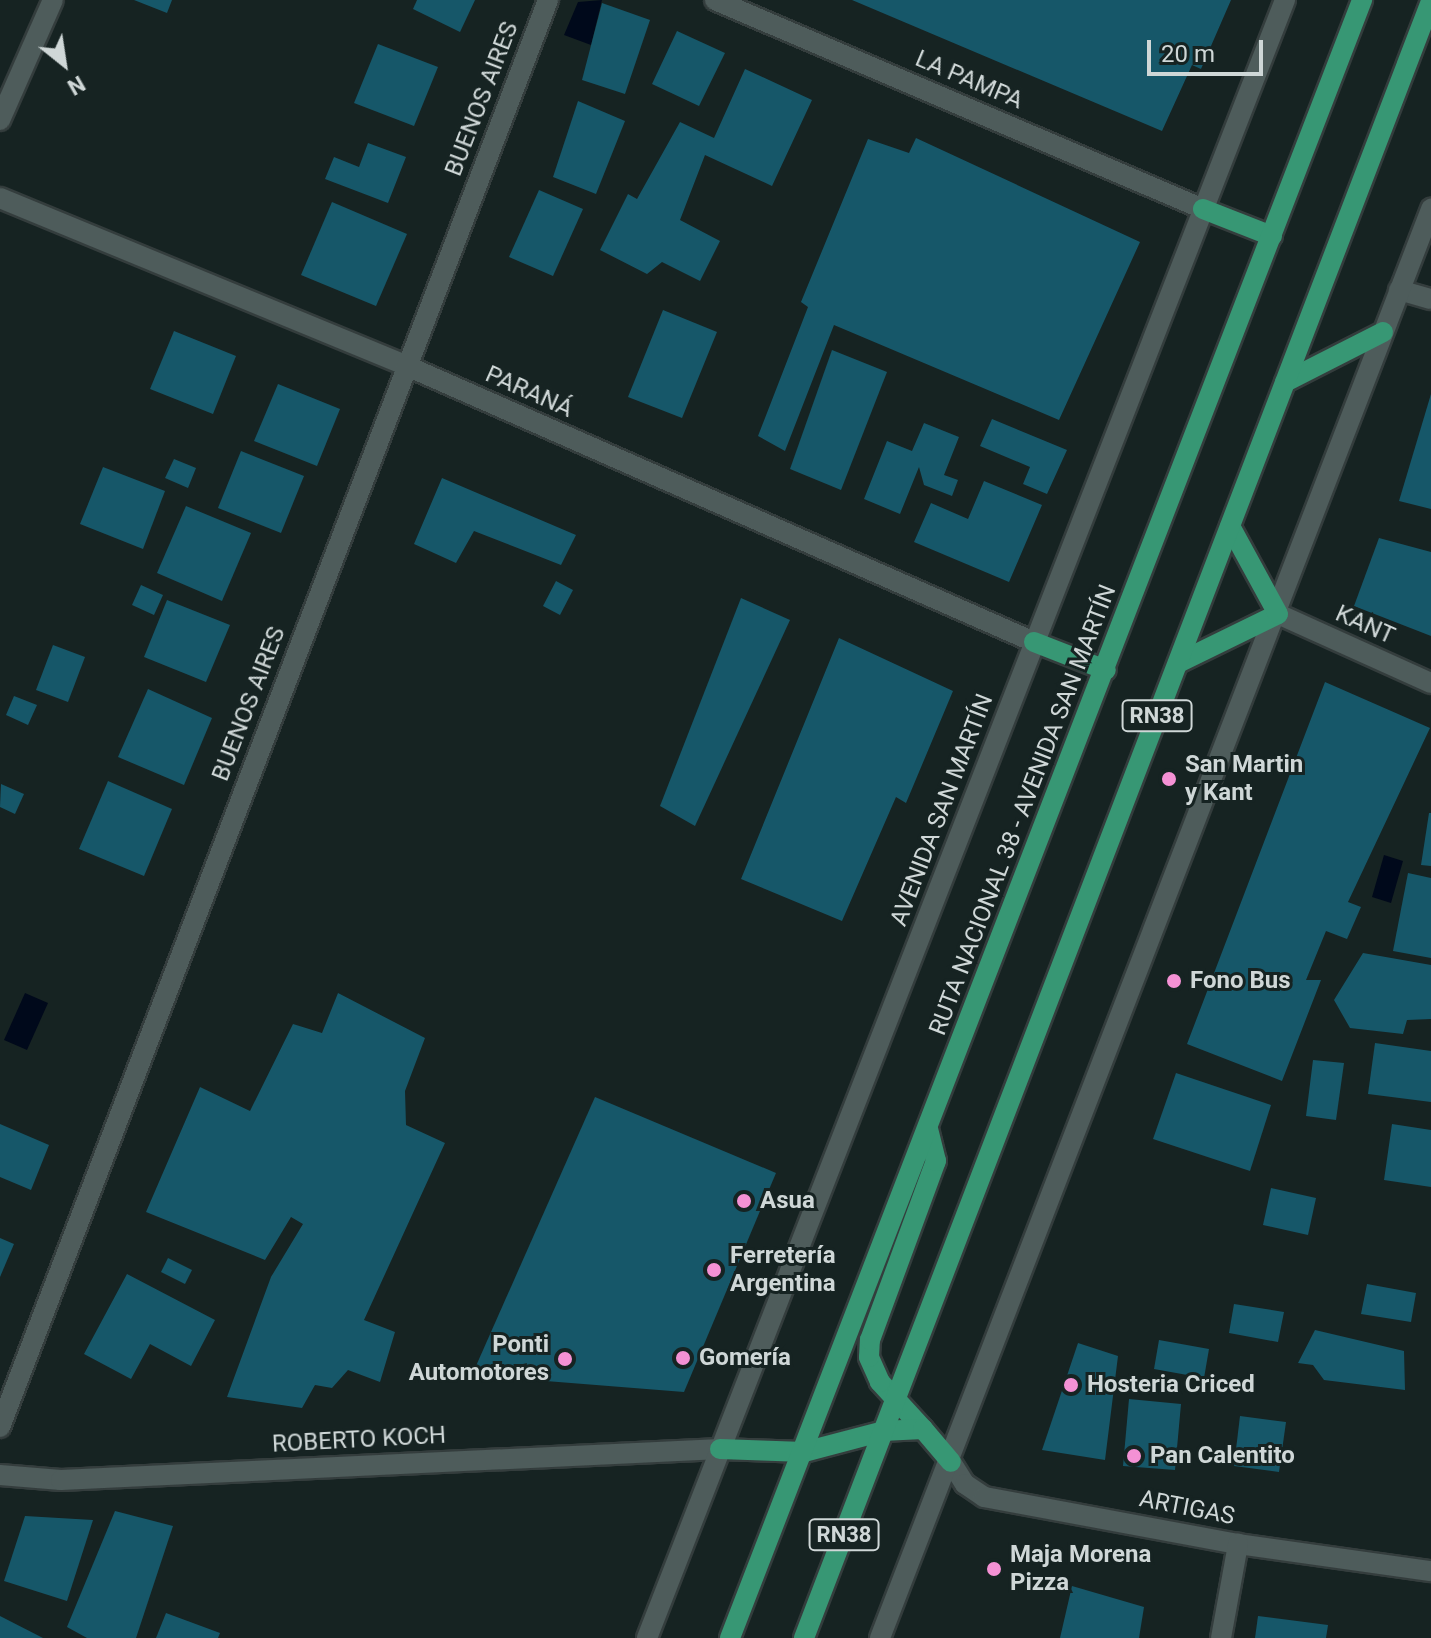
<!DOCTYPE html>
<html>
<head>
<meta charset="utf-8">
<style>
	body { margin:0 }
	#map { position:relative; width:1431px; height:1638px; overflow:hidden; background:#162322; font-family:Roboto,sans-serif }
	div>[style] { position:absolute }
	.water>* { inset:0; background:#00091b }
	.building>* { inset:0; background:#165769 }
	.roads { filter:drop-shadow(2px 0 #343d3d) drop-shadow(-2px 0 #343d3d) drop-shadow(0 2px #343d3d) drop-shadow(0 -2px #343d3d) }
	.street>* { height:20px; margin:-10px; padding:0 10px; transform-origin:10px; border-radius:10px; background:#4e5c5b }
	.secondary>* { height:20px; margin:-10px; padding:0 10px; transform-origin:10px; border-radius:10px; background:#4e5c5b }
	.primary>* { height:20px; margin:-10px; padding:0 10px; transform-origin:10px; border-radius:10px; background:#379774 }
	.dots>* { width:22px; height:22px; translate:-50% -50%; box-sizing:border-box; border:4px solid #162322; border-radius:50% }
	span { translate:-50% -50%; white-space:nowrap; text-align:center; line-height:1.15; -webkit-text-stroke:6px #162322; paint-order:stroke }
	.shield-label span { padding:2px 6px; background:#162322; border:2px solid; border-radius:6px; -webkit-text-stroke-width:0 }
	.shield-label { font-size:22px; color:#cfd7d7; font-weight:700 }
	.street-label { font-size:24px; color:#cfd7d7 }
	.poi-label { font-size:24px; color:#cfd7d7; font-weight:700 }
	.left { translate:0 -50%; text-align:left }
	.right { translate:-100% -50%; text-align:right }
	.north { position:absolute; left:24px; top:24px; width:80px; height:80px; -webkit-text-stroke:6px #162322; paint-order:stroke; rotate:150deg; font-size:22px; font-weight:700; line-height:32px; text-align:center; color:#cfd7d7 }
	.north::after { content:''; display:block; margin:auto; width:28px; height:36px; background:#cfd7d7; clip-path:polygon(50% 0,100% 100%,50% 72%,0 100%) }
	.scale { position:absolute; left:1147px; top:40px; width:116px; height:36px; box-sizing:border-box; border:4px solid #cfd7d7; border-top:0; padding-left:10px; font-size:24px; line-height:28px; white-space:nowrap; color:#cfd7d7; -webkit-text-stroke:6px #162322; paint-order:stroke }
</style>
</head>
<body>
<div id="map">
	<div class="water">
		<i style="clip-path:polygon(602px 0,591px 45px,564px 35px,578px 2px)"></i>
		<i style="clip-path:polygon(1384px 855px,1403px 861px,1391px 903px,1372px 897px)"></i>
		<i style="clip-path:polygon(25px 993px,48px 1003px,27px 1050px,4px 1040px)"></i>
	</div>
	<div class="building">
		<i style="clip-path:polygon(134px 0,172px 0,167px 13px)"></i>
		<i style="clip-path:polygon(417px 0,475px 0,460px 32px,413px 9px)"></i>
		<i style="clip-path:polygon(852px 0,1231px 0,1201px 69px,1192px 65px,1162px 131px)"></i>
		<i style="clip-path:polygon(602px 3px,650px 20px,625px 94px,582px 80px)"></i>
		<i style="clip-path:polygon(677px 31px,725px 53px,699px 106px,652px 84px)"></i>
		<i style="clip-path:polygon(378px 44px,438px 67px,414px 126px,354px 103px)"></i>
		<i style="clip-path:polygon(745px 69px,812px 100px,772px 186px,705px 155px,680px 220px,720px 241px,700px 281px,662px 262px,647px 274px,600px 250px,628px 194px,637px 199px,680px 122px,714px 138px)"></i>
		<i style="clip-path:polygon(578px 101px,625px 121px,596px 194px,553px 177px)"></i>
		<i style="clip-path:polygon(916px 138px,1140px 242px,1059px 420px,834px 325px,785px 451px,758px 436px,808px 307px,801px 302px,868px 139px,909px 153px)"></i>
		<i style="clip-path:polygon(368px 143px,406px 157px,388px 203px,325px 179px,334px 157px,359px 167px)"></i>
		<i style="clip-path:polygon(539px 190px,583px 209px,553px 276px,509px 257px)"></i>
		<i style="clip-path:polygon(332px 202px,407px 234px,376px 306px,301px 275px)"></i>
		<i style="clip-path:polygon(663px 310px,717px 332px,682px 418px,628px 397px)"></i>
		<i style="clip-path:polygon(174px 331px,236px 356px,213px 414px,150px 389px)"></i>
		<i style="clip-path:polygon(832px 350px,887px 372px,841px 490px,790px 469px)"></i>
		<i style="clip-path:polygon(278px 384px,340px 409px,317px 466px,254px 441px)"></i>
		<i style="clip-path:polygon(1431px 394px,1431px 509px,1399px 501px)"></i>
		<i style="clip-path:polygon(992px 419px,1067px 450px,1047px 494px,1023px 484px,1030px 467px,980px 446px)"></i>
		<i style="clip-path:polygon(924px 423px,959px 437px,944px 475px,958px 480px,952px 496px,924px 485px,919px 467px,900px 514px,864px 499px,887px 441px,912px 451px)"></i>
		<i style="clip-path:polygon(241px 451px,304px 476px,281px 533px,218px 508px)"></i>
		<i style="clip-path:polygon(174px 459px,196px 468px,188px 488px,165px 478px)"></i>
		<i style="clip-path:polygon(103px 467px,165px 491px,143px 549px,80px 524px)"></i>
		<i style="clip-path:polygon(442px 478px,576px 535px,561px 565px,474px 531px,456px 563px,414px 544px)"></i>
		<i style="clip-path:polygon(984px 481px,1042px 505px,1009px 582px,914px 542px,931px 503px,968px 519px)"></i>
		<i style="clip-path:polygon(186px 506px,251px 533px,222px 601px,157px 573px)"></i>
		<i style="clip-path:polygon(1379px 538px,1431px 552px,1431px 636px,1354px 606px)"></i>
		<i style="clip-path:polygon(556px 581px,573px 590px,560px 615px,543px 606px)"></i>
		<i style="clip-path:polygon(141px 585px,163px 595px,154px 615px,132px 605px)"></i>
		<i style="clip-path:polygon(741px 598px,790px 620px,695px 826px,660px 806px)"></i>
		<i style="clip-path:polygon(167px 600px,230px 625px,206px 682px,144px 657px)"></i>
		<i style="clip-path:polygon(839px 638px,953px 691px,906px 803px,896px 797px,842px 921px,741px 879px)"></i>
		<i style="clip-path:polygon(53px 645px,85px 657px,68px 702px,36px 690px)"></i>
		<i style="clip-path:polygon(1325px 682px,1430px 728px,1348px 902px,1361px 907px,1347px 939px,1326px 931px,1306px 980px,1321px 980px,1282px 1081px,1187px 1044px)"></i>
		<i style="clip-path:polygon(148px 689px,212px 718px,184px 785px,118px 757px)"></i>
		<i style="clip-path:polygon(14px 696px,37px 705px,28px 725px,6px 715px)"></i>
		<i style="clip-path:polygon(108px 781px,172px 809px,144px 876px,79px 849px)"></i>
		<i style="clip-path:polygon(1px 784px,24px 794px,15px 814px,0 807px)"></i>
		<i style="clip-path:polygon(1429px 813px,1431px 813px,1431px 866px,1421px 865px)"></i>
		<i style="clip-path:polygon(1408px 873px,1431px 878px,1431px 958px,1393px 951px)"></i>
		<i style="clip-path:polygon(1363px 953px,1431px 965px,1431px 1019px,1407px 1020px,1403px 1034px,1350px 1028px,1334px 1000px)"></i>
		<i style="clip-path:polygon(338px 993px,425px 1038px,405px 1091px,406px 1125px,445px 1143px,364px 1320px,395px 1332px,380px 1382px,348px 1370px,332px 1388px,315px 1385px,302px 1408px,227px 1397px,271px 1277px,303px 1224px,291px 1217px,265px 1260px,146px 1212px,200px 1087px,250px 1111px,293px 1024px,322px 1033px)"></i>
		<i style="clip-path:polygon(1375px 1043px,1431px 1051px,1431px 1102px,1368px 1094px)"></i>
		<i style="clip-path:polygon(1313px 1060px,1344px 1063px,1336px 1120px,1306px 1116px)"></i>
		<i style="clip-path:polygon(1176px 1073px,1271px 1105px,1250px 1171px,1153px 1139px)"></i>
		<i style="clip-path:polygon(595px 1097px,776px 1173px,684px 1392px,472px 1375px)"></i>
		<i style="clip-path:polygon(0 1124px,49px 1145px,31px 1190px,0 1177px)"></i>
		<i style="clip-path:polygon(1392px 1124px,1431px 1130px,1431px 1187px,1384px 1180px)"></i>
		<i style="clip-path:polygon(1271px 1188px,1316px 1198px,1308px 1235px,1263px 1225px)"></i>
		<i style="clip-path:polygon(0 1238px,14px 1244px,0 1277px)"></i>
		<i style="clip-path:polygon(168px 1258px,192px 1270px,185px 1284px,161px 1272px)"></i>
		<i style="clip-path:polygon(127px 1274px,215px 1320px,191px 1366px,150px 1344px,131px 1379px,84px 1354px)"></i>
		<i style="clip-path:polygon(1367px 1284px,1416px 1293px,1411px 1322px,1361px 1314px)"></i>
		<i style="clip-path:polygon(1234px 1304px,1284px 1312px,1278px 1342px,1229px 1333px)"></i>
		<i style="clip-path:polygon(1315px 1330px,1404px 1351px,1405px 1390px,1324px 1380px,1313px 1365px,1298px 1363px)"></i>
		<i style="clip-path:polygon(1159px 1340px,1209px 1349px,1204px 1378px,1154px 1369px)"></i>
		<i style="clip-path:polygon(1078px 1343px,1118px 1356px,1105px 1460px,1042px 1450px)"></i>
		<i style="clip-path:polygon(1129px 1399px,1181px 1404px,1175px 1470px,1123px 1466px)"></i>
		<i style="clip-path:polygon(1240px 1416px,1286px 1422px,1279px 1472px,1234px 1466px)"></i>
		<i style="clip-path:polygon(115px 1511px,173px 1526px,136px 1638px,87px 1638px,67px 1627px)"></i>
		<i style="clip-path:polygon(25px 1516px,93px 1520px,67px 1601px,4px 1581px)"></i>
		<i style="clip-path:polygon(1072px 1586px,1144px 1607px,1139px 1638px,1060px 1638px)"></i>
		<i style="clip-path:polygon(166px 1613px,220px 1633px,218px 1638px,156px 1638px)"></i>
		<i style="clip-path:polygon(0 1616px,43px 1638px,0 1638px)"></i>
		<i style="clip-path:polygon(1258px 1616px,1328px 1625px,1326px 1638px,1255px 1638px)"></i>
	</div>
	<div class="roads">
		<div class="street">
			<i style="left:715px;top:0;width:531px;rotate:23.18deg"></i>
			<i style="left:0;top:120px;width:131px;rotate:-66.2deg"></i>
			<i style="left:0;top:198px;width:440px;rotate:22.4deg"></i>
			<i style="left:407px;top:366px;width:685px;rotate:23.76deg"></i>
			<i style="left:1399px;top:290px;width:33px;rotate:16deg"></i>
			<i style="left:1278px;top:614px;width:168px;rotate:24.3deg"></i>
			<i style="left:0;top:1427px;width:1529px;rotate:-68.99deg"></i>
			<i style="left:951px;top:1462px;width:26px;rotate:58deg"></i>
			<i style="left:965px;top:1484px;width:23px;rotate:34deg"></i>
			<i style="left:984px;top:1497px;width:258px;rotate:10.5deg"></i>
			<i style="left:1238px;top:1544px;width:195px;rotate:8deg"></i>
			<i style="left:0;top:1475px;width:61px;rotate:4.7deg"></i>
			<i style="left:61px;top:1480px;width:660px;rotate:-2.69deg"></i>
			<i style="left:1221px;top:1638px;width:96px;rotate:-79.7deg"></i>
		</div>
		<div class="secondary">
			<i style="left:647px;top:1638px;width:1758px;rotate:-68.72deg"></i>
			<i style="left:880px;top:1638px;width:1532px;rotate:-68.91deg"></i>
		</div>
		<div class="primary">
			<i style="left:1203px;top:209px;width:74px;rotate:21.4deg"></i>
			<i style="left:1285px;top:382px;width:110px;rotate:-27deg"></i>
			<i style="left:1034px;top:642px;width:77px;rotate:21.3deg"></i>
			<i style="left:1178px;top:663px;width:111px;rotate:-26.1deg"></i>
			<i style="left:1278px;top:614px;width:100px;rotate:-118.6deg"></i>
			<i style="left:923px;top:1429px;width:64px;rotate:-132.5deg"></i>
			<i style="left:880px;top:1382px;width:27px;rotate:-114deg"></i>
			<i style="left:869px;top:1357px;width:17px;rotate:-87deg"></i>
			<i style="left:870px;top:1340px;width:191px;rotate:-69.8deg"></i>
			<i style="left:936px;top:1161px;width:34px;rotate:-104deg"></i>
			<i style="left:720px;top:1449px;width:84px;rotate:2deg"></i>
			<i style="left:804px;top:1452px;width:83px;rotate:-14.7deg"></i>
			<i style="left:884px;top:1431px;width:39px;rotate:-3deg"></i>
			<i style="left:923px;top:1429px;width:43px;rotate:49.7deg"></i>
			<i style="left:730px;top:1638px;width:1756px;rotate:-68.9deg"></i>
			<i style="left:804px;top:1638px;width:1753px;rotate:-69.04deg"></i>
		</div>
	</div>
	<div class="dots">
		<i style="left:1169px;top:779px;background:#f491d4"></i>
		<i style="left:1174px;top:981px;background:#f491d4"></i>
		<i style="left:744px;top:1201px;background:#f491d4"></i>
		<i style="left:714px;top:1270px;background:#f491d4"></i>
		<i style="left:683px;top:1358px;background:#f491d4"></i>
		<i style="left:565px;top:1359px;background:#f491d4"></i>
		<i style="left:1071px;top:1385px;background:#f491d4"></i>
		<i style="left:1134px;top:1456px;background:#f491d4"></i>
		<i style="left:994px;top:1569px;background:#f491d4"></i>
	</div>
	<div class="shield-label">
		<span style="left:1157px;top:716px">RN38</span>
		<span style="left:844px;top:1535px">RN38</span>
	</div>
	<div class="street-label">
		<span style="left:969px;top:80px;rotate:23deg">LA PAMPA</span>
		<span style="left:482px;top:99px;rotate:-69deg">BUENOS AIRES</span>
		<span style="left:529px;top:392px;rotate:24deg">PARANÁ</span>
		<span style="left:1365px;top:625px;rotate:24deg">KANT</span>
		<span style="left:249px;top:704px;rotate:-69deg">BUENOS AIRES</span>
		<span style="left:942px;top:810px;rotate:-69deg">AVENIDA SAN MARTÍN</span>
		<span style="left:1023px;top:810px;rotate:-69deg">RUTA NACIONAL 38 - AVENIDA SAN MARTÍN</span>
		<span style="left:359px;top:1440px;rotate:-3deg">ROBERTO KOCH</span>
		<span style="left:1187px;top:1508px;rotate:11deg">ARTIGAS</span>
	</div>
	<div class="poi-label">
		<span class="left" style="left:1185px;top:779px">San Martin<br>y Kant</span>
		<span class="left" style="left:1190px;top:981px">Fono Bus</span>
		<span class="left" style="left:760px;top:1201px">Asua</span>
		<span class="left" style="left:730px;top:1270px">Ferretería<br>Argentina</span>
		<span class="right" style="left:549px;top:1359px">Ponti<br>Automotores</span>
		<span class="left" style="left:699px;top:1358px">Gomería</span>
		<span class="left" style="left:1087px;top:1385px">Hosteria Criced</span>
		<span class="left" style="left:1150px;top:1456px">Pan Calentito</span>
		<span class="left" style="left:1010px;top:1569px">Maja Morena<br>Pizza</span>
	</div>
	<div class="north">N</div>
	<div class="scale">20 m</div>
</div>
</body>
</html>
